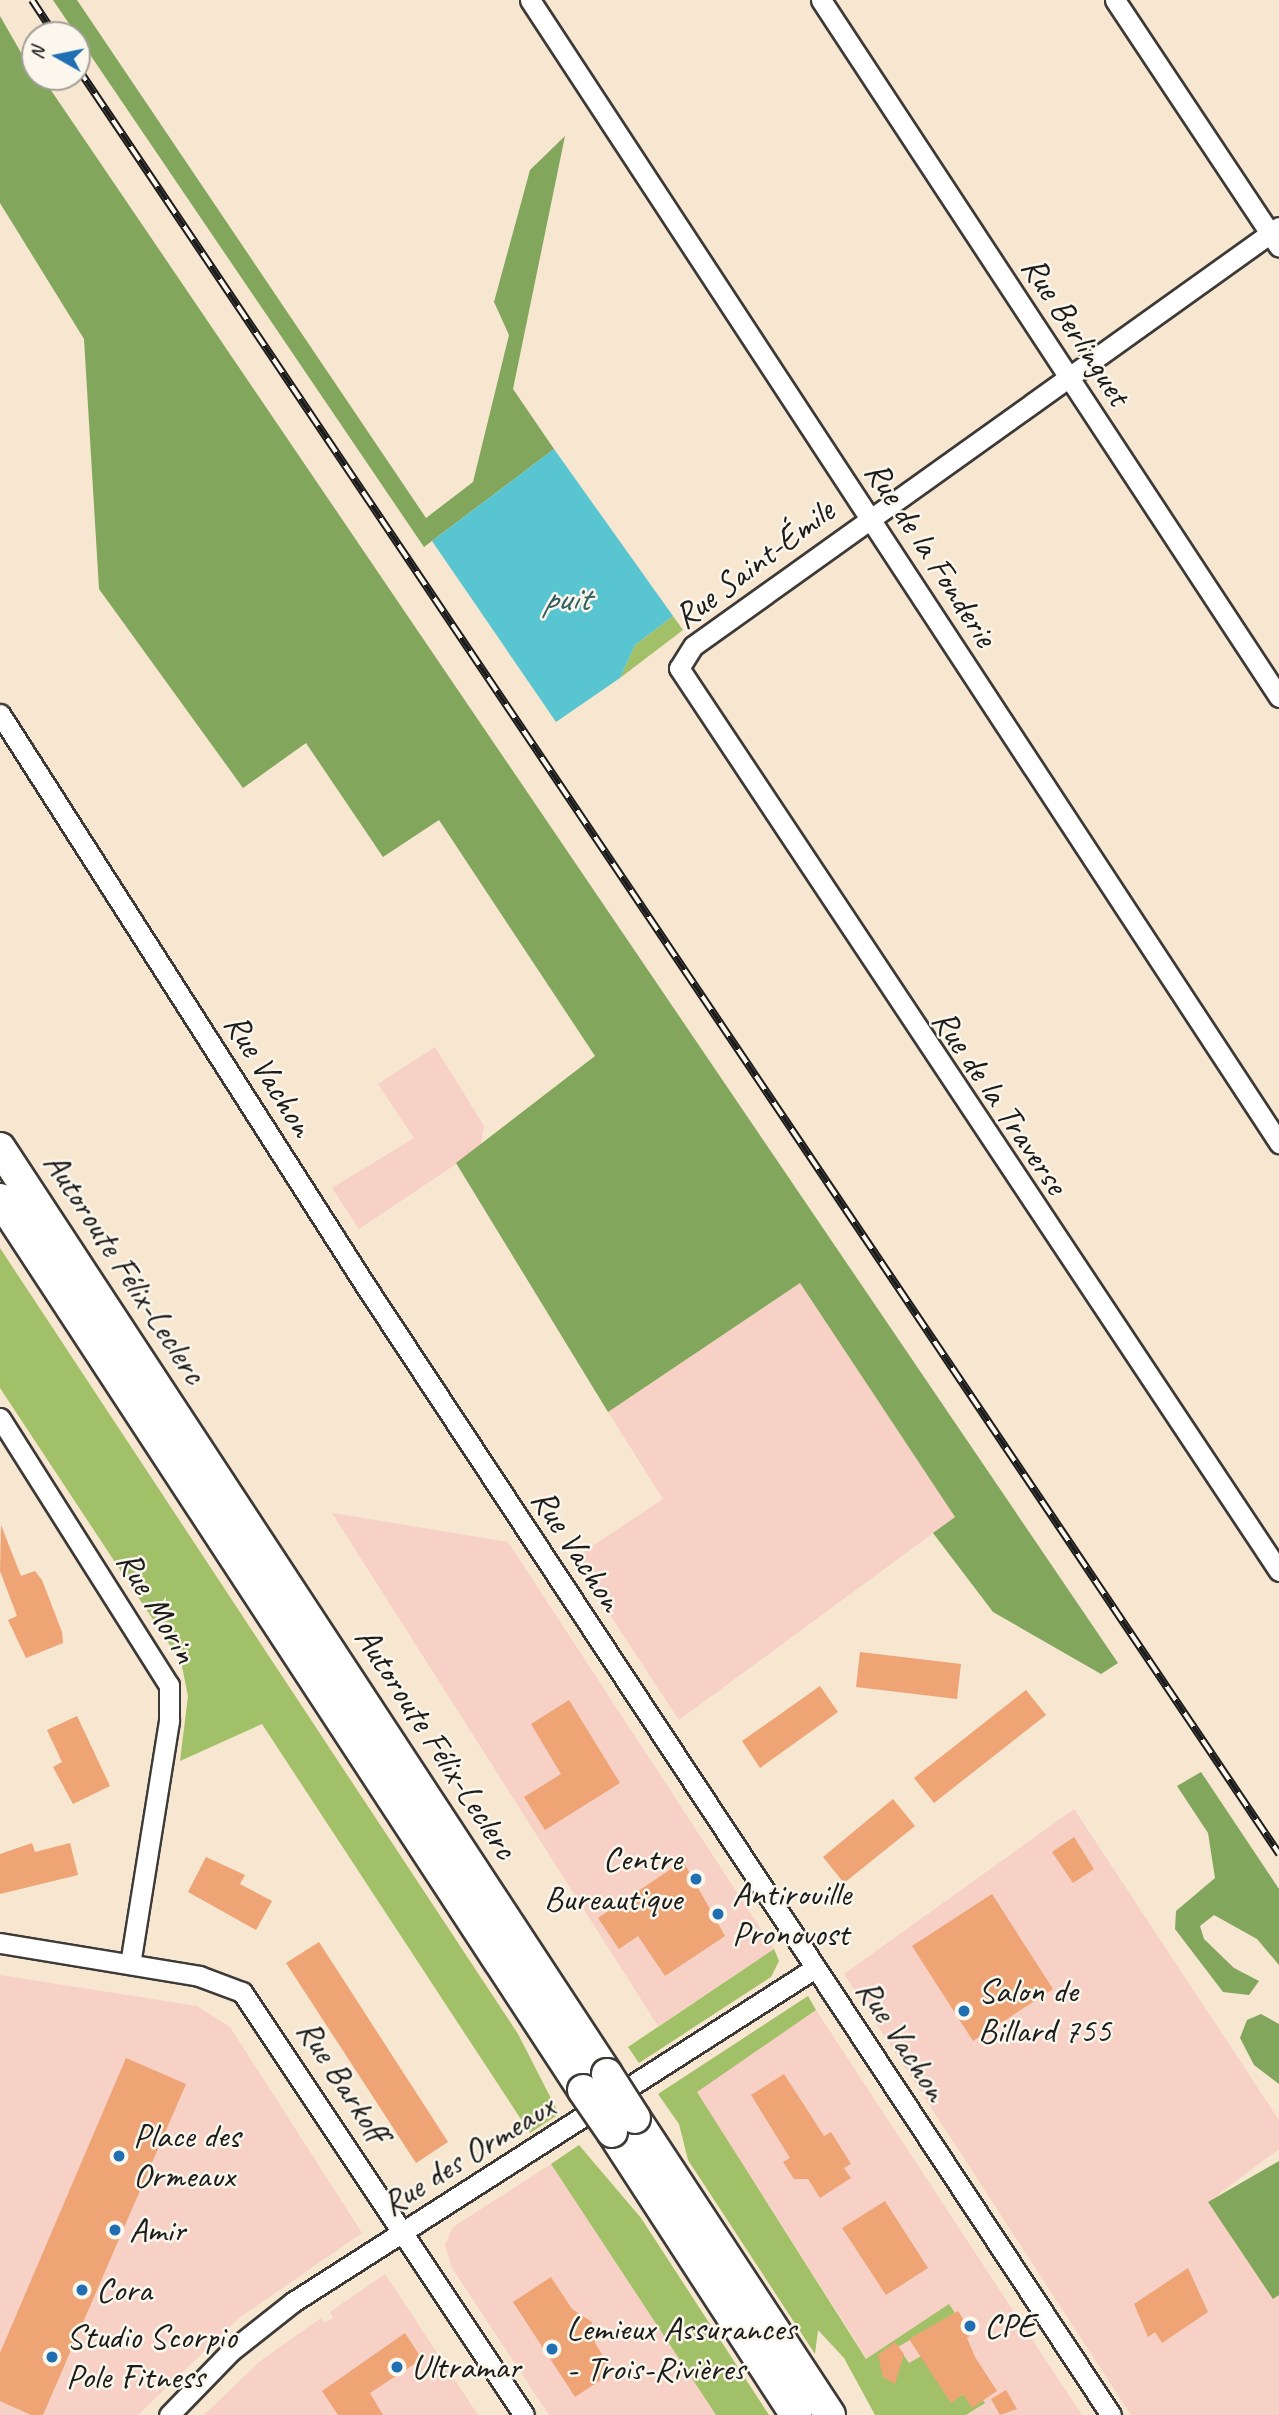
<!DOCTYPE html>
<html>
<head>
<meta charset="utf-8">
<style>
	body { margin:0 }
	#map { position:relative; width:1279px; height:2415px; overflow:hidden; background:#f7e6d0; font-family:Caveat,sans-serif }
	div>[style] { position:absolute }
	.built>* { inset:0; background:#f7d1c6 }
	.green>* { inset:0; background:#a2c067 }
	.forest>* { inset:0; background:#81a65c }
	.water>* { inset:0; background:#59c5d1 }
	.building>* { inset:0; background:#eea475 }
	.roads { filter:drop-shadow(2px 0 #3d3a37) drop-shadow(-2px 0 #3d3a37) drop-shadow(0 2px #3d3a37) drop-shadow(0 -2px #3d3a37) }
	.minor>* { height:19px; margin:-9.5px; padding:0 9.5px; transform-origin:9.5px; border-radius:9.5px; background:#fff }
	.highway>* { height:30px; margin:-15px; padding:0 15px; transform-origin:15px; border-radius:15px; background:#fff }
	.rail>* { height:8px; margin-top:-4px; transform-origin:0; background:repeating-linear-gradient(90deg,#fbf7ec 0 16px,#1c1c1c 0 32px); box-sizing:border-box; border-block:2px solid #1c1c1c }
	.bridges { filter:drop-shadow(2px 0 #3d3a37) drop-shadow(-2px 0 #3d3a37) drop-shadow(0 2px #3d3a37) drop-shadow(0 -2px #3d3a37) }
	.highway-bridge>* { height:30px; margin:-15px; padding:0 15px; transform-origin:15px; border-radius:15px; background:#fff }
	.dots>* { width:19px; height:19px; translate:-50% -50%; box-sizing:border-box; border:4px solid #fbf7ec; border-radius:50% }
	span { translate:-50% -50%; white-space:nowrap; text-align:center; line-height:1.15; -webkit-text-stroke:5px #fbf7ec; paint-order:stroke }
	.street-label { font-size:35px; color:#1c1c1c }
	.poi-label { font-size:35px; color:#1c1c1c }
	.right { translate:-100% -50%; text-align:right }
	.left { translate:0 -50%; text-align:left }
	.water-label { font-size:37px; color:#346064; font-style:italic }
	.north { position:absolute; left:21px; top:21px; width:70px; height:70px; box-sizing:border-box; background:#fbf7ec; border:2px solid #a29f99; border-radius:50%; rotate:279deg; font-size:19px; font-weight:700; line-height:28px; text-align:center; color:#1c1c1c }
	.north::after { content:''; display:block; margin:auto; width:24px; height:32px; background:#1f6fb2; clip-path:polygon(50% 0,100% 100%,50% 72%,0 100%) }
</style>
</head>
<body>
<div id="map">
	<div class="built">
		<i style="clip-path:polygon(435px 1047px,484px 1126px,480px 1148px,359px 1229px,332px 1188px,414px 1138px,378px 1084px)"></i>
		<i style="clip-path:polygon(800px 1283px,955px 1517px,679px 1720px,573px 1559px,663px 1499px,608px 1412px)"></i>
		<i style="clip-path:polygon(332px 1513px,508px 1542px,774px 1949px,658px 2026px)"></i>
		<i style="clip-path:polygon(1074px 1809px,1279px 2120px,1279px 2149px,1208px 2202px,1274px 2299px,1279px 2295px,1279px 2415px,1131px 2415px,844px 1974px)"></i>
		<i style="clip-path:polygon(0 1975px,197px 2006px,230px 2027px,362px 2233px,239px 2318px,138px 2415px,0 2415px)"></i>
		<i style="clip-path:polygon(816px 2010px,991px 2277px,1082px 2415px,903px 2415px,696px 2091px)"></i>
		<i style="clip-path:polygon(551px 2164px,716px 2415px,549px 2415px,452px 2268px,445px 2245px,453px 2227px)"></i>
		<i style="clip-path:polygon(385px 2274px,478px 2415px,204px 2415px,259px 2362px,321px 2318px,324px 2323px,333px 2318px,330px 2312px)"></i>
	</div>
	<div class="green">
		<i style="clip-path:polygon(673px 616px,683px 630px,620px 678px,635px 645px)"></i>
		<i style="clip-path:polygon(0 1248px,518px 2034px,559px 2114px,530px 2133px,262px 1724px,180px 1761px,188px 1696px,181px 1662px,0 1388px)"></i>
		<i style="clip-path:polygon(774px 1949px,779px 1961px,771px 1977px,639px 2063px,628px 2047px)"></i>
		<i style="clip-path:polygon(808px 1996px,816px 2010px,697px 2092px,866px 2359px,949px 2304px,955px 2313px,898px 2347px,909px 2363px,921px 2356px,951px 2402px,974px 2387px,985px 2403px,966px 2415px,875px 2415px,844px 2358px,818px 2330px,815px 2354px,688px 2160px,679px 2124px,658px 2094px)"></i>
		<i style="clip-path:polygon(579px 2145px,641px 2218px,769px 2415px,716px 2415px,551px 2164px)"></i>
	</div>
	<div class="forest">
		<i style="clip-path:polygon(53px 0,77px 0,426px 518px,473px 482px,509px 335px,494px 302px,530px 170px,565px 136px,513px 389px,554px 449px,424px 547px)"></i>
		<i style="clip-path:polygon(0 16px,35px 77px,42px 77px,1118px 1663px,1101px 1674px,993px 1612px,933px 1533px,955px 1517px,800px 1283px,608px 1412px,456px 1163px,595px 1056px,439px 820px,383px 857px,306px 743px,243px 788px,99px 589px,84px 339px,0 203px)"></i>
		<i style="clip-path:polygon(1201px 1772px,1279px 1889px,1279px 1965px,1257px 1939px,1214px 1915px,1200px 1926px,1204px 1939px,1234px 1968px,1259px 1981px,1249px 1995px,1223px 1992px,1175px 1929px,1176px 1911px,1215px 1878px,1208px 1833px,1177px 1786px)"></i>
		<i style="clip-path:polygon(1261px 2014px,1279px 2024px,1279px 2084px,1254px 2065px,1240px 2038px,1247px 2020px)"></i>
		<i style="clip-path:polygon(1279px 2161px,1279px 2295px,1273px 2299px,1208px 2202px)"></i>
	</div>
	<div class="water">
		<i style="clip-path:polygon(554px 449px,673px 616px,635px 645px,620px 678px,556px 722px,432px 541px)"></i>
	</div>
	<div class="building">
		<i style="clip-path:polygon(1px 1525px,21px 1576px,35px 1571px,42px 1580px,62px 1632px,63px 1643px,26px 1658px,8px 1620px,17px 1616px,0 1571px)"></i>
		<i style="clip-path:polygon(860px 1652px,961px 1664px,957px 1699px,856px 1687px)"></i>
		<i style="clip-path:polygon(820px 1686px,838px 1712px,760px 1768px,742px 1741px)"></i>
		<i style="clip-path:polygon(1026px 1690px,1046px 1715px,934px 1803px,914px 1778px)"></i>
		<i style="clip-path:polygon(569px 1700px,620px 1783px,545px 1830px,524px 1797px,561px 1774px,531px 1724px)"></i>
		<i style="clip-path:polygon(77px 1716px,110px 1786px,73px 1804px,53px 1767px,62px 1762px,47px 1730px)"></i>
		<i style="clip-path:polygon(893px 1799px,915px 1826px,844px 1883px,823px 1857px)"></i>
		<i style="clip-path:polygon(1074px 1837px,1094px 1869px,1073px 1883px,1052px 1852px)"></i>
		<i style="clip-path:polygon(32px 1843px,35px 1852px,70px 1843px,78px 1875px,0 1894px,0 1854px)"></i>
		<i style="clip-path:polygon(206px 1857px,245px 1875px,240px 1884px,272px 1901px,256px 1930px,188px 1892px)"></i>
		<i style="clip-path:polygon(683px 1861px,725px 1936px,665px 1976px,638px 1936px,619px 1949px,598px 1918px)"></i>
		<i style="clip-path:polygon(992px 1894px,1053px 1989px,973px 2041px,912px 1946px)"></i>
		<i style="clip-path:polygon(319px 1942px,448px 2142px,416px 2163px,286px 1963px)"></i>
		<i style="clip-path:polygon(126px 2058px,186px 2084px,43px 2415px,31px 2415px,0 2401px,0 2353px)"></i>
		<i style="clip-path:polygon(784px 2074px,824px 2136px,831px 2132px,851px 2164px,844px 2168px,851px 2178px,820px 2198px,808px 2179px,794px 2179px,783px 2162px,790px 2158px,751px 2095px)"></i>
		<i style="clip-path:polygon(885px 2201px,928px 2268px,886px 2295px,842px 2228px)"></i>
		<i style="clip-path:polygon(1188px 2268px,1208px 2312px,1162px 2343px,1155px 2332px,1148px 2337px,1134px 2304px)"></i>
		<i style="clip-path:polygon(551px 2277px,572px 2309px,592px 2322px,595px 2343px,613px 2372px,575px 2397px,513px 2302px)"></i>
		<i style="clip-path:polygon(958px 2311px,973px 2334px,967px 2338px,975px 2357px,997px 2391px,972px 2408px,963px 2394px,951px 2403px,909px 2339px)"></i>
		<i style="clip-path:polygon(405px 2333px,422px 2359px,370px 2393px,383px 2415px,338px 2415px,322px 2391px)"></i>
		<i style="clip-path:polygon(895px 2342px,904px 2354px,895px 2384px,883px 2377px,878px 2355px)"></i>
		<i style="clip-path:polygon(1006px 2390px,1017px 2409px,1000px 2415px,991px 2399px)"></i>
	</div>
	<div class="roads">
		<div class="minor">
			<i style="left:530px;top:0;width:1367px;rotate:56.76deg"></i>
			<i style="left:821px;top:0;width:834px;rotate:56.69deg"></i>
			<i style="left:1115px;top:0;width:296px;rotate:56.4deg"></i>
			<i style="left:1279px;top:227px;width:720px;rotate:144.43deg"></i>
			<i style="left:693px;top:646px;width:26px;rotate:122deg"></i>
			<i style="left:679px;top:668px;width:1084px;rotate:56.4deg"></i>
			<i style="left:0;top:714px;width:678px;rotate:57.41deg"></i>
			<i style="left:365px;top:1285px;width:1354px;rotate:56.57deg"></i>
			<i style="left:0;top:1418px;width:316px;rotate:57.7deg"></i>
			<i style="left:169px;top:1685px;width:36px;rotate:90deg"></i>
			<i style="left:169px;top:1721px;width:246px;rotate:99.1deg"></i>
			<i style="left:0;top:1943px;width:202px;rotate:9.4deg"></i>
			<i style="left:199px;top:1976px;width:46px;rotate:20.4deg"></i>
			<i style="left:242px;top:1992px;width:508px;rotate:56.31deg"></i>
			<i style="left:169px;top:2415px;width:89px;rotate:-45.9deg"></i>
			<i style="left:231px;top:2351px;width:79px;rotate:-38.3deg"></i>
			<i style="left:293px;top:2302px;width:620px;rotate:-32.61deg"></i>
		</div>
		<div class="highway">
			<i style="left:0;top:1148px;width:1107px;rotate:56.75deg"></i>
			<i style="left:0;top:1199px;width:1065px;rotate:56.8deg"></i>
			<i style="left:635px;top:2118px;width:355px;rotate:56.7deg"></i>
			<i style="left:612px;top:2132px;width:338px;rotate:57deg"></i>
		</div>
	</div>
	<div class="rail">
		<i style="left:32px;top:0;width:42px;rotate:56.7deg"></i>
		<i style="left:77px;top:67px;width:2154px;rotate:56.07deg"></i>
	</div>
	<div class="bridges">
		<div class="highway-bridge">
			<i style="left:607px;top:2074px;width:52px;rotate:57.5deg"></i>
			<i style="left:583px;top:2090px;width:51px;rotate:55.4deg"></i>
		</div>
	</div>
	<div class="dots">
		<i style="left:696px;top:1879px;background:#1f6fb2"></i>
		<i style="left:718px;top:1914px;background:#1f6fb2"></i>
		<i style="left:964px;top:2011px;background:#1f6fb2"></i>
		<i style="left:119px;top:2156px;background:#1f6fb2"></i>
		<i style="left:115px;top:2230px;background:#1f6fb2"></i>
		<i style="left:82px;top:2290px;background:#1f6fb2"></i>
		<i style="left:970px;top:2326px;background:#1f6fb2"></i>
		<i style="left:552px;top:2349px;background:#1f6fb2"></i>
		<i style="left:52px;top:2357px;background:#1f6fb2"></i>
		<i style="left:397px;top:2367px;background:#1f6fb2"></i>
	</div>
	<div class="street-label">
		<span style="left:1076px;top:331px;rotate:57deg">Rue Berlinguet</span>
		<span style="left:931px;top:554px;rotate:57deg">Rue de la Fonderie</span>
		<span style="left:754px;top:564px;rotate:-37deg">Rue Saint-Émile</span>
		<span style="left:269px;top:1075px;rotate:58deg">Rue Vachon</span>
		<span style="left:1000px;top:1102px;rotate:56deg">Rue de la Traverse</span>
		<span style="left:125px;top:1268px;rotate:57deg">Autoroute Félix-Leclerc</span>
		<span style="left:577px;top:1550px;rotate:57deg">Rue Vachon</span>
		<span style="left:157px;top:1607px;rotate:59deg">Rue Morin</span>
		<span style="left:436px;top:1743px;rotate:57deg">Autoroute Félix-Leclerc</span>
		<span style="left:902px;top:2040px;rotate:57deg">Rue Vachon</span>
		<span style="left:343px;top:2081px;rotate:57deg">Rue Barkoff</span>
		<span style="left:468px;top:2155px;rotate:-32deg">Rue des Ormeaux</span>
	</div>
	<div class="poi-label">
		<span class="right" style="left:682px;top:1879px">Centre<br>Bureautique</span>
		<span class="left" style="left:732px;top:1914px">Antirouille<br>Pronovost</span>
		<span class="left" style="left:978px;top:2011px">Salon de<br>Billard 755</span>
		<span class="left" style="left:133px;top:2156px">Place des<br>Ormeaux</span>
		<span class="left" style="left:129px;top:2230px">Amir</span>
		<span class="left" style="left:96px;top:2290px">Cora</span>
		<span class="left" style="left:984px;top:2326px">CPE</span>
		<span class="left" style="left:566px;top:2349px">Lemieux Assurances<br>- Trois-Rivières</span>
		<span class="left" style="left:66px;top:2357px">Studio Scorpio<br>Pole Fitness</span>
		<span class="left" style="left:411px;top:2367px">Ultramar</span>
	</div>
	<div class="water-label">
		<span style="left:566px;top:598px">puit</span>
	</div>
	<div class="north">N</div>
</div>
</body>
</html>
